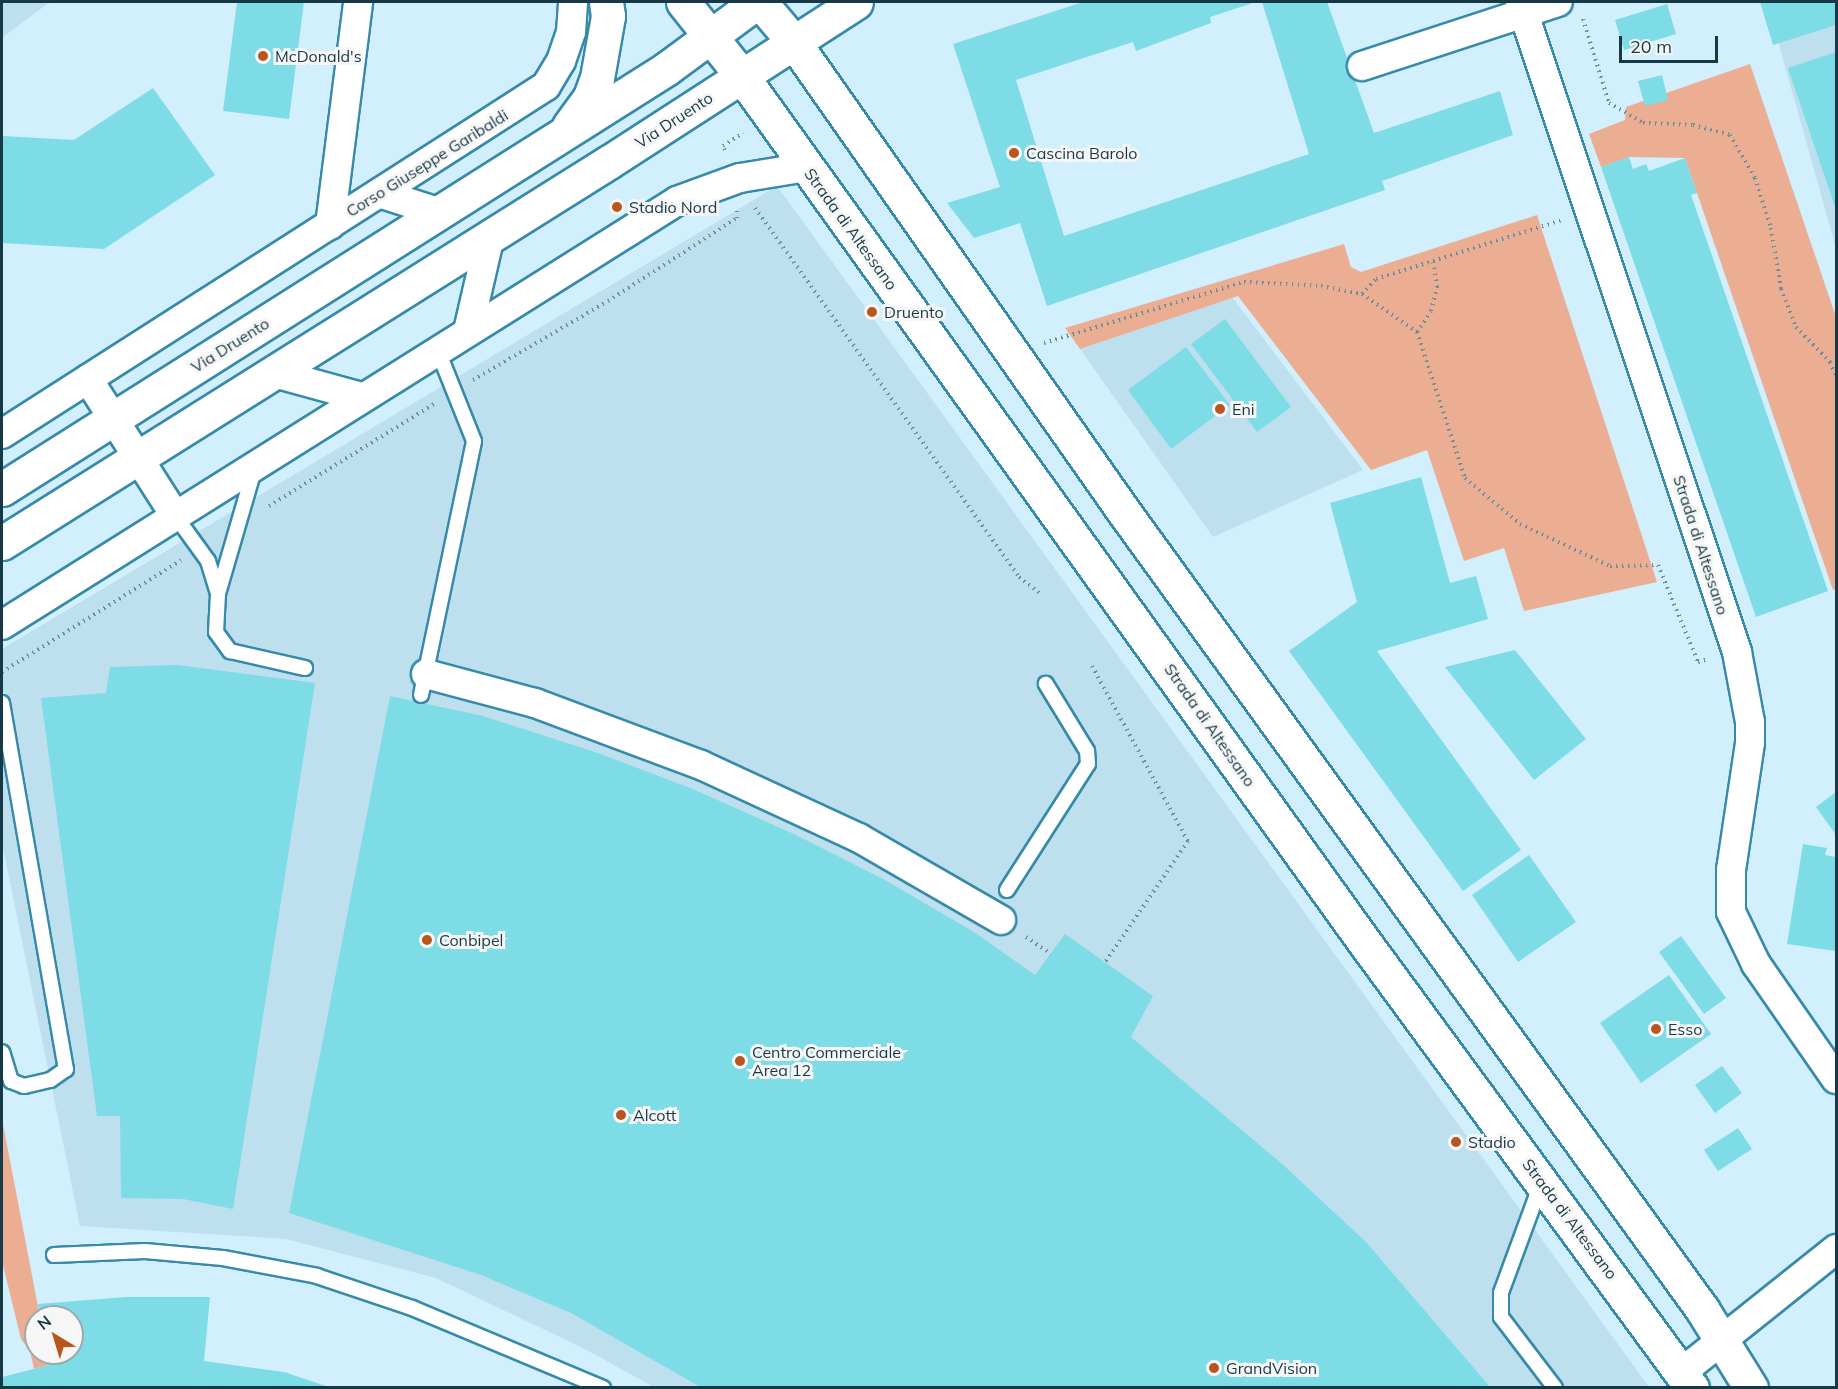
<!DOCTYPE html>
<html>
<head>
<meta charset="utf-8">
<style>
	body { margin:0 }
	#map { position:relative; width:1838px; height:1389px; overflow:hidden; background:#d1effc; font-family:Mulish,sans-serif }
	div>[style] { position:absolute }
	.built>* { inset:0; background:#bee0ee }
	.green>* { inset:0; background:#ebae92 }
	.building>* { inset:0; background:#7edce7 }
	.path>* { height:4px; margin-top:-2px; transform-origin:0; background:repeating-linear-gradient(90deg,#6c8d99 0 1.5px,transparent 0 6px) }
	.roads { filter:drop-shadow(2px 0 #378aa8) drop-shadow(-2px 0 #378aa8) drop-shadow(0 2px #378aa8) drop-shadow(0 -2px #378aa8) }
	.lane>* { height:14px; margin:-7px; padding:0 7px; transform-origin:7px; border-radius:7px; background:#fff }
	.street>* { height:28px; margin:-14px; padding:0 14px; transform-origin:14px; border-radius:14px; background:#fff }
	.secondary>* { height:33px; margin:-16.5px; padding:0 16.5px; transform-origin:16.5px; border-radius:16.5px; background:#fff }
	.dots>* { width:16px; height:16px; translate:-50% -50%; box-sizing:border-box; border:3px solid #f6f6f6; border-radius:50% }
	span { translate:-50% -50%; white-space:nowrap; text-align:center; line-height:1.15; -webkit-text-stroke:6px #f6f6f6; paint-order:stroke }
	.poi-label { font-size:16px; color:#173945 }
	.left { translate:0 -50%; text-align:left }
	.street-label { font-size:16px; color:#173945 }
	.frame { position:absolute; inset:0; border:3px solid #173945; pointer-events:none }
	.north { position:absolute; left:24px; top:1305px; width:60px; height:60px; box-sizing:border-box; background:#f6f6f6; border:2px solid #9daaaf; border-radius:50%; rotate:322deg; font-size:16px; font-weight:700; line-height:24px; text-align:center; color:#173945 }
	.north::after { content:''; display:block; margin:auto; width:21px; height:27px; background:#b9551f; clip-path:polygon(50% 0,100% 100%,50% 72%,0 100%) }
	.scale { position:absolute; left:1619px; top:36px; width:99px; height:27px; box-sizing:border-box; border:3px solid #173945; border-top:0; padding-left:8px; font-size:18px; line-height:21px; white-space:nowrap; color:#173945; -webkit-text-stroke:4px #f6f6f6; paint-order:stroke }
</style>
</head>
<body>
<div id="map">
	<div class="built">
		<i style="clip-path:polygon(2px 2px,50px 2px,3px 37px)"></i>
		<i style="clip-path:polygon(1767px 2px,1836px 2px,1836px 248px)"></i>
		<i style="clip-path:polygon(777px 186px,1649px 1387px,654px 1387px,581px 1347px,436px 1278px,286px 1239px,80px 1226px,2px 843px,2px 649px)"></i>
		<i style="clip-path:polygon(1232px 297px,1363px 470px,1213px 537px,1080px 349px)"></i>
	</div>
	<div class="green">
		<i style="clip-path:polygon(1750px 64px,1836px 317px,1836px 589px,1833px 590px,1685px 158px,1629px 157px,1601px 167px,1589px 134px,1625px 120px,1626px 107px)"></i>
		<i style="clip-path:polygon(1537px 215px,1657px 582px,1524px 611px,1504px 548px,1464px 561px,1427px 450px,1371px 470px,1238px 296px,1080px 349px,1065px 328px,1344px 244px,1351px 267px,1361px 272px)"></i>
		<i style="clip-path:polygon(2px 1119px,40px 1317px,36px 1317px,36px 1353px,47px 1353px,49px 1365px,34px 1369px,30px 1351px,21px 1339px,2px 1261px)"></i>
	</div>
	<div class="building">
		<i style="clip-path:polygon(237px 2px,304px 2px,289px 119px,223px 111px)"></i>
		<i style="clip-path:polygon(1083px 2px,1256px 2px,1210px 17px,1211px 23px,1136px 51px,1133px 42px,1016px 80px,1064px 236px,1309px 154px,1262px 2px,1327px 2px,1374px 133px,1500px 91px,1513px 135px,1382px 181px,1385px 190px,1047px 306px,1020px 223px,974px 238px,947px 203px,1000px 187px,953px 44px)"></i>
		<i style="clip-path:polygon(1760px 2px,1836px 2px,1836px 25px,1773px 45px)"></i>
		<i style="clip-path:polygon(1667px 4px,1676px 34px,1624px 50px,1615px 20px)"></i>
		<i style="clip-path:polygon(1836px 52px,1836px 210px,1788px 68px)"></i>
		<i style="clip-path:polygon(1662px 75px,1668px 100px,1645px 106px,1638px 81px)"></i>
		<i style="clip-path:polygon(153px 88px,215px 175px,104px 249px,2px 243px,2px 136px,74px 140px)"></i>
		<i style="clip-path:polygon(1629px 157px,1633px 169px,1646px 164px,1649px 171px,1685px 158px,1697px 193px,1691px 195px,1828px 591px,1756px 617px,1601px 167px)"></i>
		<i style="clip-path:polygon(1225px 319px,1291px 407px,1257px 432px,1191px 344px)"></i>
		<i style="clip-path:polygon(1186px 347px,1230px 405px,1171px 449px,1128px 390px)"></i>
		<i style="clip-path:polygon(1421px 477px,1450px 583px,1476px 576px,1488px 619px,1377px 651px,1521px 850px,1463px 891px,1289px 651px,1357px 602px,1330px 503px)"></i>
		<i style="clip-path:polygon(1515px 650px,1586px 739px,1534px 780px,1445px 667px)"></i>
		<i style="clip-path:polygon(178px 665px,315px 683px,233px 1209px,183px 1199px,121px 1198px,120px 1116px,97px 1116px,41px 698px,106px 693px,110px 667px)"></i>
		<i style="clip-path:polygon(390px 696px,483px 716px,598px 753px,693px 789px,796px 835px,885px 880px,974px 932px,1035px 975px,1065px 934px,1153px 996px,1131px 1037px,1281px 1163px,1366px 1242px,1491px 1388px,702px 1388px,571px 1313px,481px 1275px,289px 1213px)"></i>
		<i style="clip-path:polygon(1836px 792px,1836px 835px,1816px 807px)"></i>
		<i style="clip-path:polygon(1803px 844px,1827px 848px,1825px 855px,1836px 857px,1836px 951px,1787px 944px)"></i>
		<i style="clip-path:polygon(1529px 855px,1576px 922px,1518px 962px,1472px 895px)"></i>
		<i style="clip-path:polygon(1681px 936px,1726px 998px,1704px 1014px,1659px 952px)"></i>
		<i style="clip-path:polygon(1669px 975px,1711px 1034px,1641px 1083px,1600px 1023px)"></i>
		<i style="clip-path:polygon(1722px 1066px,1742px 1093px,1715px 1113px,1695px 1085px)"></i>
		<i style="clip-path:polygon(1738px 1128px,1752px 1149px,1718px 1171px,1704px 1150px)"></i>
		<i style="clip-path:polygon(126px 1297px,210px 1297px,204px 1361px,284px 1372px,332px 1388px,2px 1388px,2px 1377px,49px 1365px,47px 1353px,72px 1353px,72px 1317px,40px 1317px,38px 1304px)"></i>
	</div>
	<div class="path">
		<i style="left:1583px;top:19px;width:88px;rotate:72.8deg"></i>
		<i style="left:1609px;top:103px;width:39px;rotate:30deg"></i>
		<i style="left:1643px;top:123px;width:50px;rotate:2.3deg"></i>
		<i style="left:1693px;top:125px;width:38px;rotate:15deg"></i>
		<i style="left:1730px;top:135px;width:50px;rotate:59.8deg"></i>
		<i style="left:1755px;top:178px;width:52px;rotate:72.3deg"></i>
		<i style="left:1771px;top:228px;width:62px;rotate:80.7deg"></i>
		<i style="left:1781px;top:289px;width:41px;rotate:68.5deg"></i>
		<i style="left:1796px;top:327px;width:49px;rotate:45.8deg"></i>
		<i style="left:1830px;top:362px;width:15px;rotate:67deg"></i>
		<i style="left:725px;top:150px;width:4px;rotate:-117deg"></i>
		<i style="left:723px;top:146px;width:24px;rotate:-33deg"></i>
		<i style="left:755px;top:208px;width:454px;rotate:54.4deg"></i>
		<i style="left:1019px;top:577px;width:28px;rotate:38deg"></i>
		<i style="left:1362px;top:294px;width:67px;rotate:34.6deg"></i>
		<i style="left:1417px;top:332px;width:154px;rotate:71.8deg"></i>
		<i style="left:1465px;top:478px;width:72px;rotate:39.9deg"></i>
		<i style="left:1520px;top:524px;width:99px;rotate:25deg"></i>
		<i style="left:1610px;top:566px;width:48px;rotate:-1.2deg"></i>
		<i style="left:1658px;top:565px;width:105px;rotate:67.6deg"></i>
		<i style="left:1698px;top:662px;width:10px;rotate:-17deg"></i>
		<i style="left:1417px;top:332px;width:25px;rotate:-56deg"></i>
		<i style="left:1431px;top:311px;width:25px;rotate:-76deg"></i>
		<i style="left:1437px;top:287px;width:25px;rotate:-99deg"></i>
		<i style="left:1044px;top:343px;width:209px;rotate:-17deg"></i>
		<i style="left:1244px;top:282px;width:77px;rotate:3deg"></i>
		<i style="left:1321px;top:286px;width:42px;rotate:11deg"></i>
		<i style="left:1362px;top:294px;width:21px;rotate:-47deg"></i>
		<i style="left:1376px;top:279px;width:195px;rotate:-17.6deg"></i>
		<i style="left:473px;top:380px;width:156px;rotate:-30.3deg"></i>
		<i style="left:608px;top:301px;width:153px;rotate:-32.8deg"></i>
		<i style="left:737px;top:218px;width:8px;rotate:-90deg"></i>
		<i style="left:269px;top:506px;width:194px;rotate:-31.7deg"></i>
		<i style="left:1092px;top:666px;width:200px;rotate:61.3deg"></i>
		<i style="left:1188px;top:841px;width:147px;rotate:124.4deg"></i>
		<i style="left:2px;top:672px;width:211px;rotate:-32deg"></i>
		<i style="left:1026px;top:937px;width:30px;rotate:34deg"></i>
	</div>
	<div class="roads">
		<div class="lane">
			<i style="left:254px;top:470px;width:129px;rotate:106.2deg"></i>
			<i style="left:218px;top:594px;width:38px;rotate:93deg"></i>
			<i style="left:216px;top:632px;width:24px;rotate:54deg"></i>
			<i style="left:230px;top:651px;width:77px;rotate:12.8deg"></i>
			<i style="left:174px;top:514px;width:58px;rotate:54.1deg"></i>
			<i style="left:208px;top:561px;width:34px;rotate:73deg"></i>
			<i style="left:421px;top:695px;width:259px;rotate:-78.2deg"></i>
			<i style="left:474px;top:441px;width:97px;rotate:-111.8deg"></i>
			<i style="left:2px;top:703px;width:372px;rotate:80.1deg"></i>
			<i style="left:66px;top:1069px;width:19px;rotate:145deg"></i>
			<i style="left:50px;top:1080px;width:27px;rotate:167deg"></i>
			<i style="left:24px;top:1086px;width:14px;rotate:-159deg"></i>
			<i style="left:11px;top:1081px;width:30px;rotate:-107deg"></i>
			<i style="left:1007px;top:890px;width:150px;rotate:-57.3deg"></i>
			<i style="left:1088px;top:764px;width:13px;rotate:-94deg"></i>
			<i style="left:1087px;top:751px;width:79px;rotate:-121.5deg"></i>
			<i style="left:1541px;top:1184px;width:116px;rotate:110.2deg"></i>
			<i style="left:1501px;top:1293px;width:24px;rotate:90deg"></i>
			<i style="left:1501px;top:1317px;width:89px;rotate:52.7deg"></i>
			<i style="left:54px;top:1255px;width:91px;rotate:-2.5deg"></i>
			<i style="left:145px;top:1251px;width:78px;rotate:5.1deg"></i>
			<i style="left:223px;top:1258px;width:96px;rotate:10.8deg"></i>
			<i style="left:317px;top:1276px;width:100px;rotate:18.6deg"></i>
			<i style="left:412px;top:1308px;width:207px;rotate:22.7deg"></i>
		</div>
		<div class="street">
			<i style="left:1520px;top:2px;width:685px;rotate:71.54deg"></i>
			<i style="left:1737px;top:652px;width:71px;rotate:79.5deg"></i>
			<i style="left:1750px;top:722px;width:21px;rotate:90deg"></i>
			<i style="left:1750px;top:743px;width:128px;rotate:98.5deg"></i>
			<i style="left:1731px;top:870px;width:42px;rotate:90deg"></i>
			<i style="left:1731px;top:912px;width:58px;rotate:64.3deg"></i>
			<i style="left:1756px;top:964px;width:140px;rotate:55.2deg"></i>
			<i style="left:1362px;top:66px;width:206px;rotate:-18.1deg"></i>
			<i style="left:382px;top:194px;width:59px;rotate:17.8deg"></i>
			<i style="left:330px;top:225px;width:225px;rotate:-82.8deg"></i>
			<i style="left:468px;top:331px;width:98px;rotate:-77deg"></i>
			<i style="left:274px;top:373px;width:90px;rotate:15.4deg"></i>
			<i style="left:88px;top:379px;width:160px;rotate:57.5deg"></i>
			<i style="left:2px;top:434px;width:646px;rotate:-32.61deg"></i>
			<i style="left:546px;top:86px;width:29px;rotate:-59deg"></i>
			<i style="left:561px;top:61px;width:31px;rotate:-71deg"></i>
			<i style="left:571px;top:32px;width:30px;rotate:-86deg"></i>
			<i style="left:2px;top:625px;width:797px;rotate:-32.13deg"></i>
			<i style="left:677px;top:201px;width:67px;rotate:-20.1deg"></i>
			<i style="left:740px;top:178px;width:68px;rotate:-9.3deg"></i>
			<i style="left:426px;top:674px;width:113px;rotate:14.9deg"></i>
			<i style="left:535px;top:703px;width:177px;rotate:20.5deg"></i>
			<i style="left:701px;top:765px;width:174px;rotate:24.8deg"></i>
			<i style="left:859px;top:838px;width:164px;rotate:30deg"></i>
			<i style="left:1682px;top:1372px;width:197px;rotate:-38.6deg"></i>
		</div>
		<div class="secondary">
			<i style="left:683px;top:2px;width:93px;rotate:51.5deg"></i>
			<i style="left:741px;top:75px;width:1069px;rotate:54.29deg"></i>
			<i style="left:1365px;top:943px;width:552px;rotate:53.69deg"></i>
			<i style="left:760px;top:2px;width:51px;rotate:49.8deg"></i>
			<i style="left:793px;top:41px;width:576px;rotate:54.9deg"></i>
			<i style="left:1124px;top:512px;width:985px;rotate:54.05deg"></i>
			<i style="left:1702px;top:1309px;width:93px;rotate:58.2deg"></i>
			<i style="left:569px;top:126px;width:36px;rotate:-54deg"></i>
			<i style="left:590px;top:97px;width:20px;rotate:-70deg"></i>
			<i style="left:597px;top:78px;width:63px;rotate:-79.9deg"></i>
			<i style="left:608px;top:16px;width:14px;rotate:-98deg"></i>
			<i style="left:2px;top:489px;width:786px;rotate:-32.31deg"></i>
			<i style="left:666px;top:69px;width:113px;rotate:-36.4deg"></i>
			<i style="left:2px;top:543px;width:717px;rotate:-32.12deg"></i>
			<i style="left:609px;top:162px;width:294px;rotate:-32.9deg"></i>
		</div>
	</div>
	<div class="dots">
		<i style="left:263px;top:56px;background:#b9551f"></i>
		<i style="left:1014px;top:153px;background:#b9551f"></i>
		<i style="left:617px;top:207px;background:#b9551f"></i>
		<i style="left:872px;top:312px;background:#b9551f"></i>
		<i style="left:1220px;top:409px;background:#b9551f"></i>
		<i style="left:427px;top:940px;background:#b9551f"></i>
		<i style="left:1656px;top:1029px;background:#b9551f"></i>
		<i style="left:740px;top:1061px;background:#b9551f"></i>
		<i style="left:621px;top:1115px;background:#b9551f"></i>
		<i style="left:1456px;top:1142px;background:#b9551f"></i>
		<i style="left:1214px;top:1368px;background:#b9551f"></i>
	</div>
	<div class="poi-label">
		<span class="left" style="left:275px;top:56px">McDonald's</span>
		<span class="left" style="left:1026px;top:153px">Cascina Barolo</span>
		<span class="left" style="left:629px;top:207px">Stadio Nord</span>
		<span class="left" style="left:884px;top:312px">Druento</span>
		<span class="left" style="left:1232px;top:409px">Eni</span>
		<span class="left" style="left:439px;top:940px">Conbipel</span>
		<span class="left" style="left:1668px;top:1029px">Esso</span>
		<span class="left" style="left:752px;top:1061px">Centro Commerciale<br>Area 12</span>
		<span class="left" style="left:633px;top:1115px">Alcott</span>
		<span class="left" style="left:1468px;top:1142px">Stadio</span>
		<span class="left" style="left:1226px;top:1368px">GrandVision</span>
	</div>
	<div class="street-label">
		<span style="left:674px;top:120px;rotate:-33deg">Via Druento</span>
		<span style="left:427px;top:163px;rotate:-32deg">Corso Giuseppe Garibaldi</span>
		<span style="left:851px;top:229px;rotate:54deg">Strada di Altessano</span>
		<span style="left:230px;top:345px;rotate:-32deg">Via Druento</span>
		<span style="left:1701px;top:545px;rotate:72deg">Strada di Altessano</span>
		<span style="left:1210px;top:725px;rotate:55deg">Strada di Altessano</span>
		<span style="left:1570px;top:1219px;rotate:53deg">Strada di Altessano</span>
	</div>
	<div class="frame"></div>
	<div class="north">N</div>
	<div class="scale">20 m</div>
</div>
</body>
</html>
